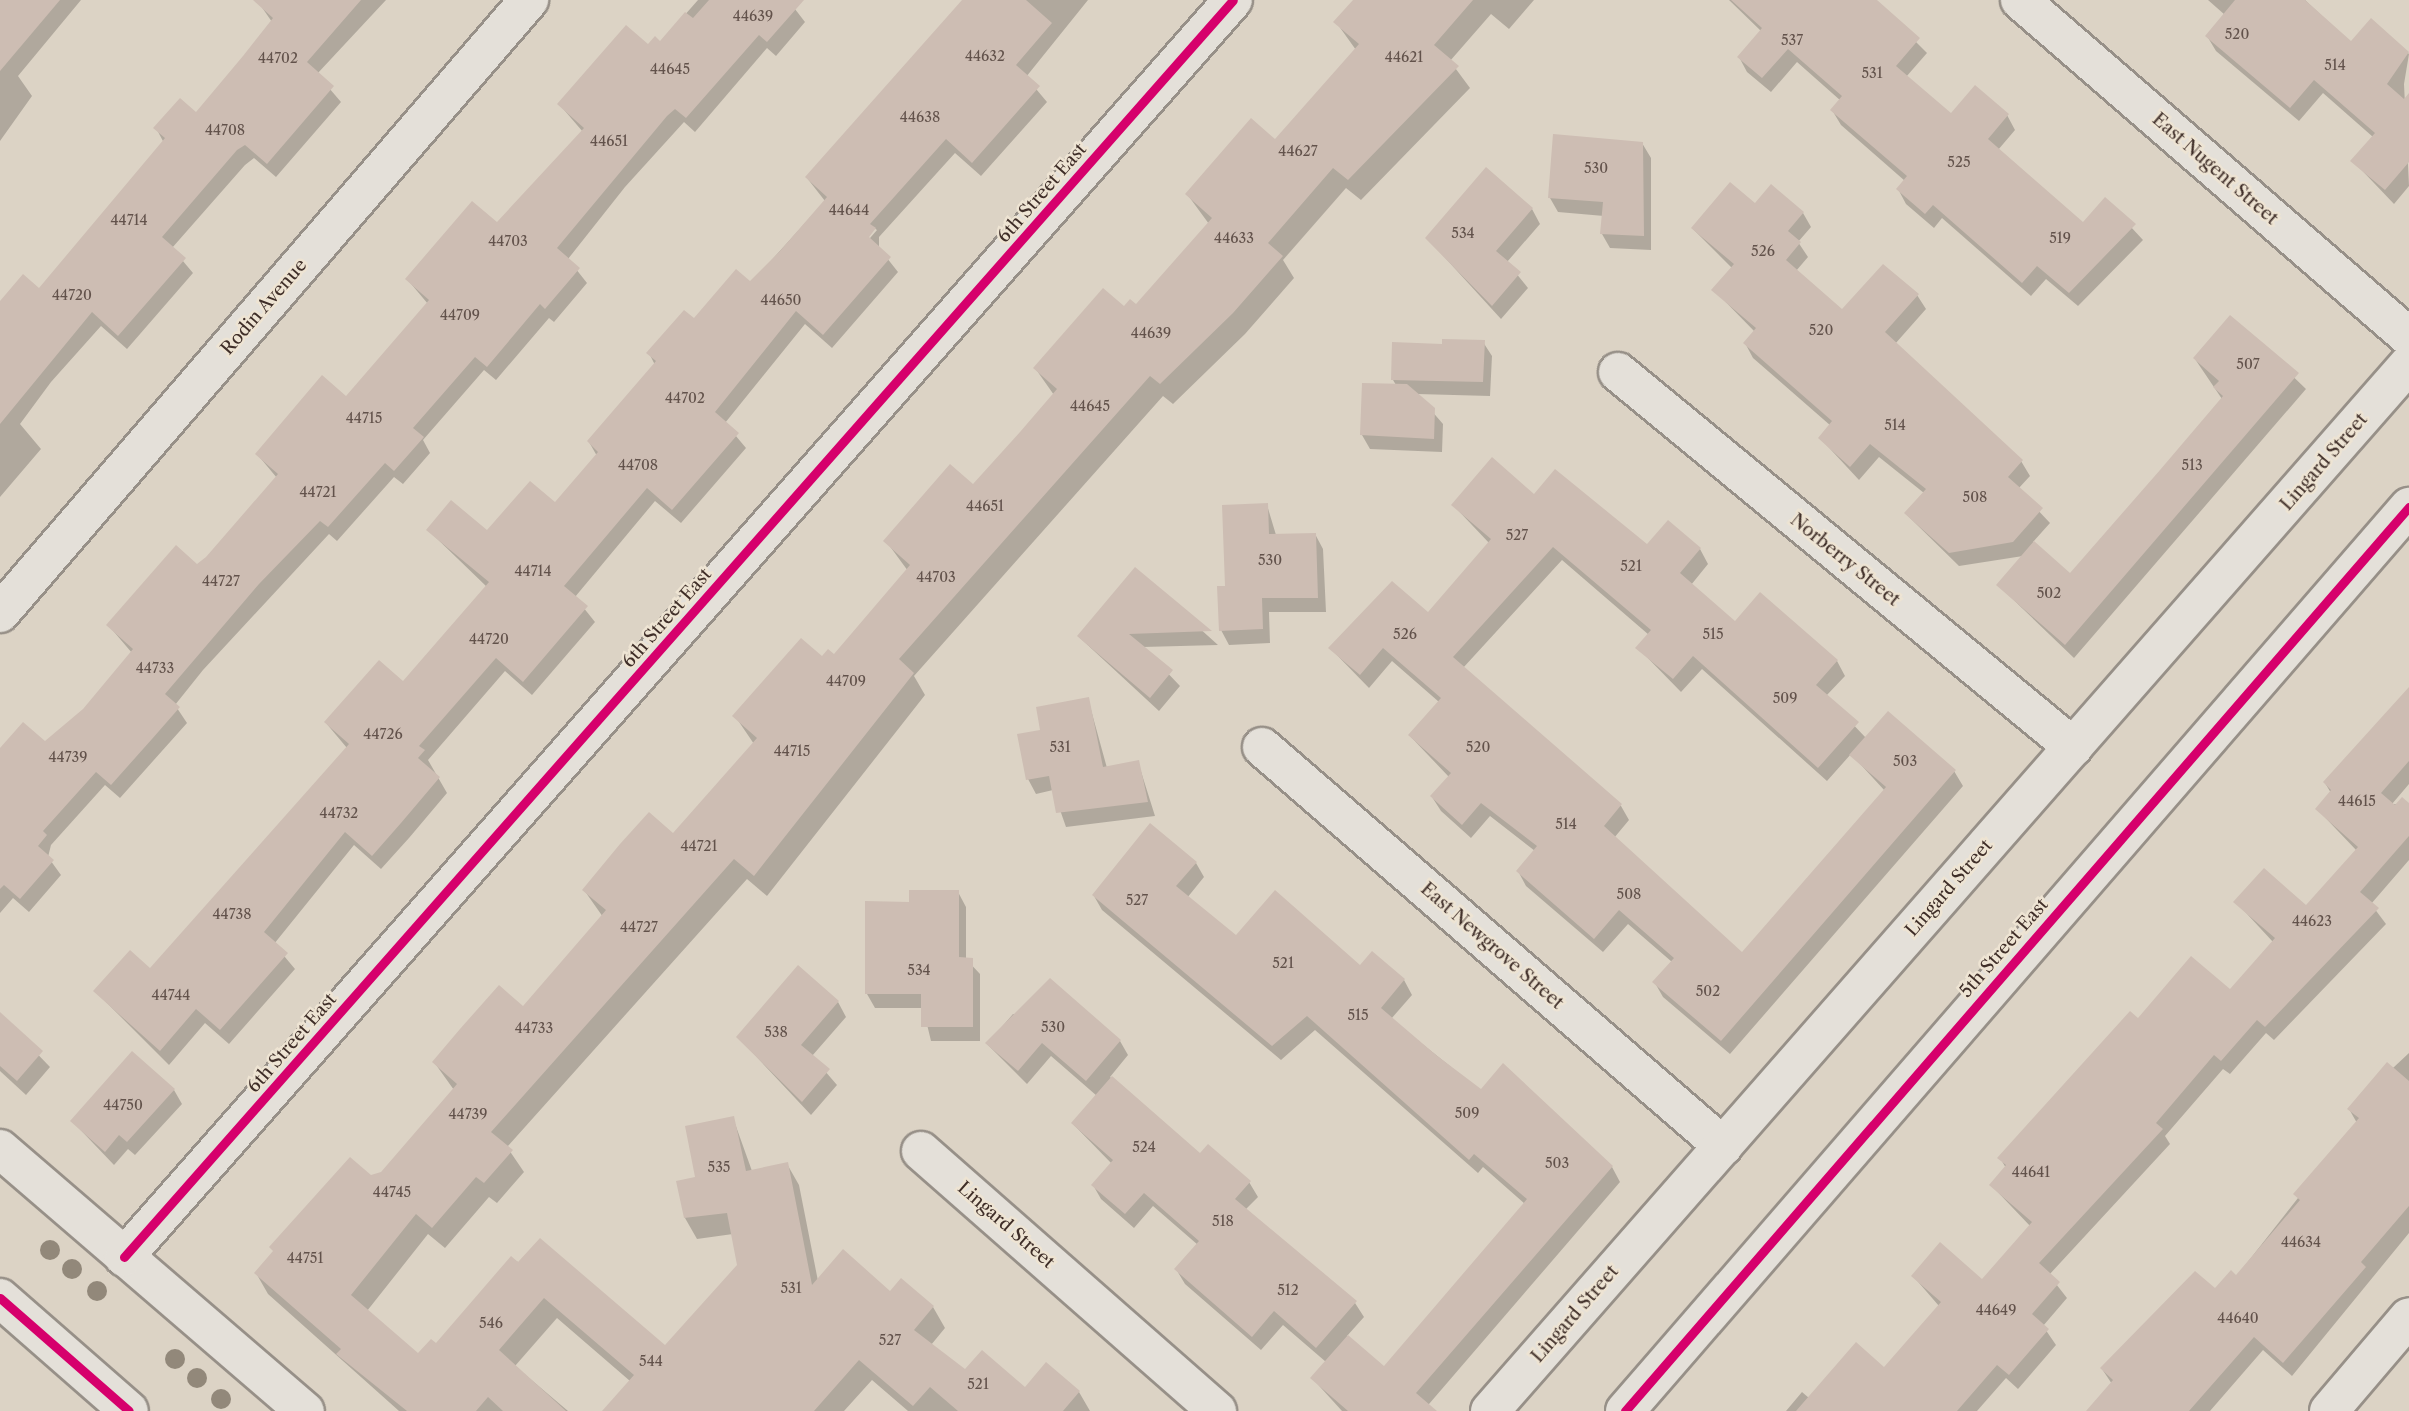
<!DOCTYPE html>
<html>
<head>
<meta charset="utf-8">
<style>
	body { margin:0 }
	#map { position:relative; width:2409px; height:1411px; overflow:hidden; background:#dcd3c5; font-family:"Libre Caslon Text",serif }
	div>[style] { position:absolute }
	.shadow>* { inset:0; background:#0003 }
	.building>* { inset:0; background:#cdbdb3 }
	.roads { filter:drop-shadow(2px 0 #979088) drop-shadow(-2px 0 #979088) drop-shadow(0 2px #979088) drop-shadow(0 -2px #979088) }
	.street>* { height:38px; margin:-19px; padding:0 19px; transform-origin:19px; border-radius:19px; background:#e4e0d9 }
	.secondary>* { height:38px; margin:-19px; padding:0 19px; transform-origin:19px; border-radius:19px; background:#e4e0d9 }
	.cycleway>* { height:9px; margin:-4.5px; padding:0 4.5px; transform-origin:4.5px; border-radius:4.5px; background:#d6006c }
	.trees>* { width:20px; height:20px; margin:-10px; border-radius:50%; background:#92887a }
	span { translate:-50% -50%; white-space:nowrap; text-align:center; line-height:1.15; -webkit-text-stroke:5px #eee4d3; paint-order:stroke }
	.number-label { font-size:14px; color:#62524b }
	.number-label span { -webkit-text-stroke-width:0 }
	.street-label { font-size:18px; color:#3f2e28 }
</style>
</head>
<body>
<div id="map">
	<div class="shadow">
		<i style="clip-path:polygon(0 0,81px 0,18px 76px,32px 96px,0 141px)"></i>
		<i style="clip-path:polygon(266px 0,386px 0,317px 74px,341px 102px,276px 177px,254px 158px,245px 165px,172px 248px,193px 273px,127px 349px,101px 326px,51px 382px,20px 424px,41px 449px,0 497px,0 302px,40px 291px,164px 143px,156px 128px,196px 115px,272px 22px,261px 6px)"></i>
		<i style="clip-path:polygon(698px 0,788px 0,805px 22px,776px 56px,767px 48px,695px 132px,684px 122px,625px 187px,568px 259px,587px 283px,554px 322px,549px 318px,496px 380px,484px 370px,423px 440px,430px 453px,403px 484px,394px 477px,337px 541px,329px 534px,203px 670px,175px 705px,187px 723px,120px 798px,105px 785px,51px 845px,48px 857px,61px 875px,29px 912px,13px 898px,0 913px,0 751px,45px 743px,84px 711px,132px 653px,109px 626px,207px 559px,277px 478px,257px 454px,346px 398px,428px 304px,407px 279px,497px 224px,583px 132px,559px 104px,660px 43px)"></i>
		<i style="clip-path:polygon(evenodd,964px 0,1088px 0,1026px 77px,1047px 102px,981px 176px,955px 153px,879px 237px,879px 248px,898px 272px,832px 348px,805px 324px,725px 423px,746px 448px,681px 523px,655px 501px,575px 597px,595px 622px,532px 695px,505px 671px,428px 760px,447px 793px,409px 838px,381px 869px,354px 845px,274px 944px,295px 969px,229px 1044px,205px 1023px,169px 1065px,95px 991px,150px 970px,347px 748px,326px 723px,403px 683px,487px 587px,428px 530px,487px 532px,555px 504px,597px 456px,589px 442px,655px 365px,649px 353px,750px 284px,825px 201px,807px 178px,964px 0,874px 228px,877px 230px,864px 245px,874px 228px)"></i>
		<i style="clip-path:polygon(1355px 0,1534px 0,1509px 29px,1491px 14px,1450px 61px,1470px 88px,1361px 200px,1346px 188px,1283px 260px,1294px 278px,1245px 334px,1173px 404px,1163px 396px,914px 676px,925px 695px,767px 896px,747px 879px,507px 1147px,524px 1172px,497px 1203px,489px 1197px,445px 1248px,428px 1234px,367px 1311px,418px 1355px,436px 1345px,511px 1258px,666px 1347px,739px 1265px,733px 1234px,697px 1239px,685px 1218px,697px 1178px,733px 1118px,752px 1171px,787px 1164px,799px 1185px,818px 1281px,933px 1307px,945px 1328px,931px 1345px,966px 1372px,1025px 1390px,1079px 1392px,1090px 1411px,908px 1411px,872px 1380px,844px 1411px,604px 1411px,630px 1381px,557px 1318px,515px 1366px,568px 1411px,399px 1411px,268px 1294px,256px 1273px,382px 1173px,454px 1090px,434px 1062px,523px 1008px,603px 917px,584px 890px,673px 835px,754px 744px,735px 716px,834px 656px,908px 571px,886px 541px,973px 486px,1054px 395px,1035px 368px,1136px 306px,1209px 224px,1187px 194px,1275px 141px,1356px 50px,1336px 22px)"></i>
		<i style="clip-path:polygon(1729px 0,1874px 0,1927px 53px,1906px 77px,1951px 116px,2007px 115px,2015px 130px,1998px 150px,2083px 225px,2105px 199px,2143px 240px,2078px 306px,2046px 279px,2031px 296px,1942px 218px,1934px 228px,1906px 204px,1898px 189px,1905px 181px,1841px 125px,1832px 110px,1841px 101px,1797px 62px,1771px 92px,1747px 72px,1739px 57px,1761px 31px)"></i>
		<i style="clip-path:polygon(2208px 0,2305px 0,2351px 43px,2371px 21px,2409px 54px,2404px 84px,2409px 186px,2394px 204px,2353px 161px,2373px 137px,2323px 93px,2299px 121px,2216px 51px,2207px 36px,2225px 15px)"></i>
		<i style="clip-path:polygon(1642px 143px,1651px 158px,1651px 250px,1610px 248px,1602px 234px,1604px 216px,1558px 212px,1550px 198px)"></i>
		<i style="clip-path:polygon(1755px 205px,1803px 213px,1811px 227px,1798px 242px,1808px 257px,1796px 271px,1842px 311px,1917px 295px,1926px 309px,1895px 344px,2021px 461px,2030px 476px,2018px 489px,2050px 523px,2033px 542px,2071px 575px,2222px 399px,2195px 359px,2231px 317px,2306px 389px,2074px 658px,1998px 585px,2023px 556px,1959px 566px,1906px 514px,1924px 493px,1879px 457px,1859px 480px,1820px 438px,1831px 426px,1753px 358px,1745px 343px,1755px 332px,1714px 290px,1732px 268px,1693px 229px)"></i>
		<i style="clip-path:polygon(1532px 209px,1540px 224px,1507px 262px,1528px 288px,1501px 319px,1427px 238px)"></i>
		<i style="clip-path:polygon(1483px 342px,1492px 356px,1490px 396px,1417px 394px,1443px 424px,1442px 452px,1370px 449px,1362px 435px,1396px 385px,1393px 380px,1444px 346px)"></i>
		<i style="clip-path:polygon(evenodd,1534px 496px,1648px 546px,1700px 549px,1708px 564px,1691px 585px,1735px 624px,1837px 661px,1845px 676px,1826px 696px,1866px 738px,1954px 771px,1963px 786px,1730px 1054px,1663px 997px,1655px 983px,1672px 962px,1628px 924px,1603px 952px,1526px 886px,1518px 871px,1535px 851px,1490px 816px,1471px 838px,1441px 811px,1432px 797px,1449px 777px,1410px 736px,1439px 702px,1392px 661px,1369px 688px,1330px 648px,1428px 615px,1490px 544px,1453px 505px,1534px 496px,1562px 560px,1649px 635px,1638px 648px,1681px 692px,1702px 669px,1827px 781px,1851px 754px,1885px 791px,1742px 954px,1614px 838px,1629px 820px,1621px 806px,1463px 668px,1562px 560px)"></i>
		<i style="clip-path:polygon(1267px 505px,1276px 535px,1315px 534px,1323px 549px,1326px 612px,1269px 612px,1270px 643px,1229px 645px,1221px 630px,1227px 587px)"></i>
		<i style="clip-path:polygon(1135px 570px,1218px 645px,1143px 647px,1180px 686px,1159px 711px,1079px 637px)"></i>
		<i style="clip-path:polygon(2409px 689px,2409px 784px,2392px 804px,2409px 805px,2409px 860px,2371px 904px,2386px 924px,2274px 1040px,2266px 1033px,2230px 1074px,2223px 1069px,2165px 1136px,2170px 1144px,2049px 1275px,2067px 1298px,2043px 1326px,2056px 1345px,2018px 1389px,2006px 1378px,1977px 1411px,1786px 1411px,1802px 1392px,1809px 1398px,1884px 1369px,1939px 1306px,1913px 1276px,1982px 1281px,2031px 1227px,1991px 1185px,2006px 1168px,2000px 1158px,2138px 1020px,2230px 991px,2273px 942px,2236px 902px,2306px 907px,2357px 851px,2317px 809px,2331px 793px,2325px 783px)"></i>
		<i style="clip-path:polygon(1088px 699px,1107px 768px,1138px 762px,1155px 816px,1066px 827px,1053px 790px,1036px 794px,1028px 779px,1042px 731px)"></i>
		<i style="clip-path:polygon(1196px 863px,1204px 877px,1187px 898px,1236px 938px,1404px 980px,1412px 995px,1391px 1019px,1481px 1091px,1612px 1167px,1620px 1182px,1423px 1411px,1342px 1411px,1312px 1378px,1326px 1362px,1283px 1325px,1261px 1350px,1185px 1284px,1176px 1269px,1198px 1245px,1153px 1206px,1134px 1228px,1101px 1199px,1093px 1185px,1112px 1164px,1073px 1124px,1097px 1096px,1051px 1056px,1027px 1084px,987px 1044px,1013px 1014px,1120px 1041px,1128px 1055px,1110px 1077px,1201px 1156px,1249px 1182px,1258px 1197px,1245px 1210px,1355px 1303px,1364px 1317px,1347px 1336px,1384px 1368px,1525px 1204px,1483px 1167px,1478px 1173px,1315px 1030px,1281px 1060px,1102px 910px,1094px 896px)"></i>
		<i style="clip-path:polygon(958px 892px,966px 907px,966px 959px,980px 974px,980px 1041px,931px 1041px,923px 1008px,875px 1008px,867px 994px,911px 903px)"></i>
		<i style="clip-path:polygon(838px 1002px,846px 1017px,812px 1056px,837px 1085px,811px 1115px,738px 1037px)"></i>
		<i style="clip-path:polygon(0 1015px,50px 1067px,26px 1095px,0 1071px)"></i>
		<i style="clip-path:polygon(2409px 1053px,2409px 1233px,2292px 1376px,2263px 1350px,2210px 1411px,2088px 1411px,2112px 1384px,2102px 1369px,2236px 1277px,2357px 1123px,2349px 1109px)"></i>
		<i style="clip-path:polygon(174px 1090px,182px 1104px,135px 1155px,128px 1149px,114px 1165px,72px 1121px)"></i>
	</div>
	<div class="building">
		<i style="clip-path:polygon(0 0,60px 0,0 71px)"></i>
		<i style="clip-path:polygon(253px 0,361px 0,307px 62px,334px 86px,267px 164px,245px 145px,237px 150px,162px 237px,186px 258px,118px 336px,92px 312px,0 424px,0 301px,23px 274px,39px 288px,165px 138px,153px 128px,180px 98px,196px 112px,243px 56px,273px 18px)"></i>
		<i style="clip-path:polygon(709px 0,804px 0,767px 42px,759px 35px,686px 118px,675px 109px,667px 116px,557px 248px,580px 268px,545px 309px,540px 304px,487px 367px,475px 357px,413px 428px,424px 437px,394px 471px,385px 463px,328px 527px,320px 521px,259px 584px,165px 694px,180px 707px,152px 739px,111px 785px,96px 772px,43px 831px,47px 835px,38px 846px,54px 860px,20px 899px,4px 885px,0 889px,0 748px,23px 722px,45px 741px,83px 709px,133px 649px,106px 625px,176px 545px,197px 564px,206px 557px,278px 474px,255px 454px,322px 375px,346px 396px,429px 300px,405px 279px,472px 201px,497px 222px,584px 128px,557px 104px,626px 25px,648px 44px,655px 36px,660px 41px,685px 12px,693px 18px)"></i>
		<i style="clip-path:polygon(962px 0,1026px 0,1052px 23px,1016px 65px,1040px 86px,972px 163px,946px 139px,870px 224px,876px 228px,869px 237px,891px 257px,823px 335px,796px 311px,715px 412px,739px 433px,672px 510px,647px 488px,564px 586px,588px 606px,523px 682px,496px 658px,419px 746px,425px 750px,418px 758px,440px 777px,401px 823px,372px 856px,345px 832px,264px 932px,288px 953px,220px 1030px,196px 1009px,160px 1051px,93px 991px,130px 950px,150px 968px,349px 744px,324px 722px,379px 660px,403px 681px,489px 582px,426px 530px,451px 500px,487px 530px,530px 481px,555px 502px,598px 452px,587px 441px,656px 361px,646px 353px,684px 310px,694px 318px,736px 269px,750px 281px,780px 251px,827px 197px,805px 177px)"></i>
		<i style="clip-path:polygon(1353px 0,1473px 0,1434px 45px,1459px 66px,1348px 180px,1333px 168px,1268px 243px,1283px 256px,1233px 313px,1160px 384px,1150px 376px,899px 659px,914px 673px,754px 876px,734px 859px,491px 1132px,513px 1150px,484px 1183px,476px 1177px,432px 1228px,416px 1214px,351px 1295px,418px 1353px,431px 1339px,436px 1343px,511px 1256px,518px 1262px,540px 1238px,665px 1345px,737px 1265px,727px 1213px,684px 1218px,676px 1181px,695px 1177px,685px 1126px,734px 1116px,746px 1171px,788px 1162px,812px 1285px,843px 1249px,890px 1291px,901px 1278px,934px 1306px,914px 1330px,965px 1369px,982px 1350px,1025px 1387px,1046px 1362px,1080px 1391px,1063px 1411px,958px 1411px,930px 1387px,913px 1406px,859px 1360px,814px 1411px,602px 1411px,634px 1375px,544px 1298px,499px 1350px,566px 1411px,503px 1411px,488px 1397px,476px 1411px,407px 1411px,336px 1354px,341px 1349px,254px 1273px,273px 1251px,269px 1247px,350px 1157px,371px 1175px,381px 1172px,457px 1084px,432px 1062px,460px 1029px,499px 985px,523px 1006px,606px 910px,582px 890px,620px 844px,649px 812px,673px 833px,757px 738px,732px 716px,801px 638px,822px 656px,828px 649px,834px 654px,910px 565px,883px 541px,950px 464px,973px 484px,1020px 432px,1057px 389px,1033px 368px,1103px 288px,1124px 306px,1130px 299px,1136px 304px,1212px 218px,1185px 194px,1251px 118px,1275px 139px,1359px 44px,1333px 22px)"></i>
		<i style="clip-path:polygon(1731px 0,1877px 0,1920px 38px,1896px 66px,1951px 113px,1975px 85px,2009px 114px,1988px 139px,2083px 222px,2105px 197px,2136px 224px,2069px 293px,2037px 266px,2022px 283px,1933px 205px,1925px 214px,1896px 189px,1907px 176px,1830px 110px,1842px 96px,1788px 49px,1762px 78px,1737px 57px,1762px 28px)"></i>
		<i style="clip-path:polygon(2235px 0,2305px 0,2351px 41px,2371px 18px,2409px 52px,2387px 84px,2404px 99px,2409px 93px,2409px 162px,2385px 190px,2350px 161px,2375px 133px,2314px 80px,2290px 108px,2205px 36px)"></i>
		<i style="clip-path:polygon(1553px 134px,1643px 142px,1644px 236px,1600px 234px,1603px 202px,1548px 198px)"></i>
		<i style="clip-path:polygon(1486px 167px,1533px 208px,1496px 251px,1521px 272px,1492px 306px,1425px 238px)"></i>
		<i style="clip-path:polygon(1730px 182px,1755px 203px,1771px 184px,1804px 212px,1788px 231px,1801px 242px,1786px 260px,1842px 309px,1883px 264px,1919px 294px,1885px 332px,2023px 460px,2008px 477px,2043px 508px,2013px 542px,1949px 553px,1904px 513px,1926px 489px,1870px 444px,1850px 467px,1818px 438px,1832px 421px,1743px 343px,1756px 328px,1711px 290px,1734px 264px,1691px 228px)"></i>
		<i style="clip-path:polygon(2230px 315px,2299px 373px,2065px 645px,1996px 585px,2034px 541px,2070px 573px,2160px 470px,2223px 396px,2213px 387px,2219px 381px,2193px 358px)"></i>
		<i style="clip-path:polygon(1442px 339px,1485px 340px,1483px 382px,1391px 380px,1392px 342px,1442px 344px)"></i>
		<i style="clip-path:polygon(1362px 383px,1407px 384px,1435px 408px,1434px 439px,1360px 435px)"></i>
		<i style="clip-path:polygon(1492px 457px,1534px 494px,1555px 469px,1647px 544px,1668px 520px,1701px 548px,1680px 573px,1735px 621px,1760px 592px,1838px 660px,1816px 685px,1859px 722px,1818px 768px,1693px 656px,1673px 679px,1635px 648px,1651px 630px,1553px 547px,1453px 657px,1622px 804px,1604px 826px,1742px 952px,1886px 787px,1849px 755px,1888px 711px,1956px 770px,1721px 1041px,1652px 982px,1674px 958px,1619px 910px,1594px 939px,1516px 871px,1537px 846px,1481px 803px,1462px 825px,1430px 796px,1451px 773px,1408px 735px,1441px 698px,1383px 648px,1360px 675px,1328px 648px,1392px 581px,1428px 612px,1491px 539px,1451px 505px)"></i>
		<i style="clip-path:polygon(1268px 503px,1269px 534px,1316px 533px,1318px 598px,1262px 598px,1263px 629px,1219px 631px,1217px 586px,1225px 586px,1222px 505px)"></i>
		<i style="clip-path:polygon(1135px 567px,1212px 631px,1129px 634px,1173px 670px,1150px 698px,1077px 636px)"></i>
		<i style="clip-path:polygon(2409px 687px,2409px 761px,2381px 793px,2395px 805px,2402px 797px,2409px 803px,2409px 836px,2360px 892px,2379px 908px,2265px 1027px,2257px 1020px,2221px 1061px,2214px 1055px,2156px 1123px,2163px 1129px,2039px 1263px,2060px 1282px,2032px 1314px,2049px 1329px,2009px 1375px,1997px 1365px,1957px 1411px,1796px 1411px,1856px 1342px,1884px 1367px,1941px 1302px,1911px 1276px,1940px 1242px,1982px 1279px,2032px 1222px,1989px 1185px,2006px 1165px,1997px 1158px,2130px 1011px,2138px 1018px,2191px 956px,2230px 989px,2275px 938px,2233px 902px,2264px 868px,2306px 905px,2358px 847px,2315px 809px,2331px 790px,2323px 782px)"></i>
		<i style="clip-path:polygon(1089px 697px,1103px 767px,1139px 760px,1148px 802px,1056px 813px,1049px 776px,1026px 780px,1017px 734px,1040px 730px,1036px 707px)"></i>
		<i style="clip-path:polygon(1150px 823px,1197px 862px,1176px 886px,1236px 935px,1275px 890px,1360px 965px,1372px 951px,1405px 979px,1381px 1008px,1436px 1055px,1481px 1089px,1503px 1063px,1613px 1166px,1416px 1393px,1437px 1411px,1348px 1411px,1310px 1378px,1348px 1335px,1384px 1366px,1527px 1199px,1474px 1154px,1469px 1160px,1307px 1016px,1272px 1046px,1092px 895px)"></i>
		<i style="clip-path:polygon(909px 890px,959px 890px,959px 957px,973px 958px,973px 1027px,921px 1027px,921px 994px,865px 994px,865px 901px,909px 902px)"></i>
		<i style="clip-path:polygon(798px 965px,839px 1001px,801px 1045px,830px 1069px,802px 1102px,736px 1037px)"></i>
		<i style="clip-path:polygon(1050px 978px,1121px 1040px,1086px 1081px,1042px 1043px,1018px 1071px,985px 1043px)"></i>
		<i style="clip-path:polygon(0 1012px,43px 1051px,17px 1081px,0 1066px)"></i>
		<i style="clip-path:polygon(132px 1051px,175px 1089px,127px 1142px,119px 1135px,105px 1152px,70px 1121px)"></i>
		<i style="clip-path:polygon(2387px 1062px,2409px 1081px,2409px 1206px,2361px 1262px,2366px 1267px,2283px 1363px,2254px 1337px,2189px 1411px,2086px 1411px,2113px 1380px,2100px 1368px,2195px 1271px,2215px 1288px,2231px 1270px,2236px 1275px,2300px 1200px,2293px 1194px,2359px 1118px,2347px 1109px)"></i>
		<i style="clip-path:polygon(1112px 1076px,1200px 1153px,1208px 1144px,1251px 1181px,1235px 1199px,1357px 1301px,1316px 1348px,1274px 1311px,1252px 1337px,1174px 1269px,1199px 1241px,1144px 1193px,1125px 1214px,1091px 1185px,1113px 1160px,1071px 1123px)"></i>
	</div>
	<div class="roads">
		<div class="street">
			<i style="left:2020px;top:0;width:515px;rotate:40.9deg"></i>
			<i style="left:1618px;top:372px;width:590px;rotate:39.49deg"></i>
			<i style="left:0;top:613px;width:810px;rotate:-49.21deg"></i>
			<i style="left:1262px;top:747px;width:610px;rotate:40.88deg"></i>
			<i style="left:0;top:1149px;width:402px;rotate:40.7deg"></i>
			<i style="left:921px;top:1151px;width:394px;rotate:41.3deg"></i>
			<i style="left:124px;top:1257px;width:1676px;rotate:-48.58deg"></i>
			<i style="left:1490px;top:1411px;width:1393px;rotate:-48.73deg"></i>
			<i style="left:2329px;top:1411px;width:123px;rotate:-49.6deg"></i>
		</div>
		<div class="secondary">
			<i style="left:0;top:1298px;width:171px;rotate:41.2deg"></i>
			<i style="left:1625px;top:1411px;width:1197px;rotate:-49.07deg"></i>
		</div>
	</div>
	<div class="cycleway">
		<i style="left:124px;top:1257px;width:1676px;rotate:-48.58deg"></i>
		<i style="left:0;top:1298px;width:171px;rotate:41.2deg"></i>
		<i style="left:1625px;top:1411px;width:1197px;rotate:-49.07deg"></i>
	</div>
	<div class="trees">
		<i style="left:50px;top:1250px"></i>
		<i style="left:72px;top:1269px"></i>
		<i style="left:97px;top:1291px"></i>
		<i style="left:175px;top:1359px"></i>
		<i style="left:197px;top:1378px"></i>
		<i style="left:221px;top:1399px"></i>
	</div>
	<div class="number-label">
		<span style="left:753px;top:16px">44639</span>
		<span style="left:2237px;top:34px">520</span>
		<span style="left:1792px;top:40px">537</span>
		<span style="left:985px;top:56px">44632</span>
		<span style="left:1404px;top:57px">44621</span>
		<span style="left:278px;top:58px">44702</span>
		<span style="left:2335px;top:65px">514</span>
		<span style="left:670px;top:69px">44645</span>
		<span style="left:1872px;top:73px">531</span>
		<span style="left:920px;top:117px">44638</span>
		<span style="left:225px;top:130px">44708</span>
		<span style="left:609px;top:141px">44651</span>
		<span style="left:1298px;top:151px">44627</span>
		<span style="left:1959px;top:162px">525</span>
		<span style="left:1596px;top:168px">530</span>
		<span style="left:849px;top:210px">44644</span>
		<span style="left:129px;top:220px">44714</span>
		<span style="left:1463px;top:233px">534</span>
		<span style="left:1234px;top:238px">44633</span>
		<span style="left:2060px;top:238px">519</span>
		<span style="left:508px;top:241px">44703</span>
		<span style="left:1763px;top:251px">526</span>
		<span style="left:72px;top:295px">44720</span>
		<span style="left:781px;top:300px">44650</span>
		<span style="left:460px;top:315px">44709</span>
		<span style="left:1821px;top:330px">520</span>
		<span style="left:1151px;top:333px">44639</span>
		<span style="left:2248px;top:364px">507</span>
		<span style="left:685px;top:398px">44702</span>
		<span style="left:1090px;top:406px">44645</span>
		<span style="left:364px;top:418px">44715</span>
		<span style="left:1895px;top:425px">514</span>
		<span style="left:638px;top:465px">44708</span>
		<span style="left:2192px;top:465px">513</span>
		<span style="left:318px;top:492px">44721</span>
		<span style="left:1975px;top:497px">508</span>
		<span style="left:985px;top:506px">44651</span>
		<span style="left:1517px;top:535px">527</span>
		<span style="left:1270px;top:560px">530</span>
		<span style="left:1631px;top:566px">521</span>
		<span style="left:533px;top:571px">44714</span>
		<span style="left:936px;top:577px">44703</span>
		<span style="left:221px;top:581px">44727</span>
		<span style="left:2049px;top:593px">502</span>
		<span style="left:1405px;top:634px">526</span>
		<span style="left:1713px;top:634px">515</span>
		<span style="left:489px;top:639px">44720</span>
		<span style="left:155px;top:668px">44733</span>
		<span style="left:846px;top:681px">44709</span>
		<span style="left:1785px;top:698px">509</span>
		<span style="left:383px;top:734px">44726</span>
		<span style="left:1060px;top:747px">531</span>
		<span style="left:1478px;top:747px">520</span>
		<span style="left:792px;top:751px">44715</span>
		<span style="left:68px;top:757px">44739</span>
		<span style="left:1905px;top:761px">503</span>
		<span style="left:2357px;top:801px">44615</span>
		<span style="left:339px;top:813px">44732</span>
		<span style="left:1566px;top:824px">514</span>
		<span style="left:699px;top:846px">44721</span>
		<span style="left:1629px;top:894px">508</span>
		<span style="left:1137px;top:900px">527</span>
		<span style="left:232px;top:914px">44738</span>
		<span style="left:2312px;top:921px">44623</span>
		<span style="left:639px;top:927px">44727</span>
		<span style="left:1283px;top:963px">521</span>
		<span style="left:919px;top:970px">534</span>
		<span style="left:1708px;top:991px">502</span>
		<span style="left:171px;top:995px">44744</span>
		<span style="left:1358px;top:1015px">515</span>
		<span style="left:1053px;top:1027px">530</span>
		<span style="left:534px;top:1028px">44733</span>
		<span style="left:776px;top:1032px">538</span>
		<span style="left:123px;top:1105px">44750</span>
		<span style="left:1467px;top:1113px">509</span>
		<span style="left:468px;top:1114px">44739</span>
		<span style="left:1144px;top:1147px">524</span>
		<span style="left:1557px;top:1163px">503</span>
		<span style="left:719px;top:1167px">535</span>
		<span style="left:2031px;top:1172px">44641</span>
		<span style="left:392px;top:1192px">44745</span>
		<span style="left:1223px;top:1221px">518</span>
		<span style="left:2301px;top:1242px">44634</span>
		<span style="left:305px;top:1258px">44751</span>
		<span style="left:791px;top:1288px">531</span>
		<span style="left:1288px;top:1290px">512</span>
		<span style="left:1996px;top:1310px">44649</span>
		<span style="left:2238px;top:1318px">44640</span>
		<span style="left:491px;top:1323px">546</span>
		<span style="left:890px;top:1340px">527</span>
		<span style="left:651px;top:1361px">544</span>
		<span style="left:978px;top:1384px">521</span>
	</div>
	<div class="street-label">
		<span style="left:2215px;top:169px;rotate:41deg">East Nugent Street</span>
		<span style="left:1042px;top:193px;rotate:-49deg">6th Street East</span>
		<span style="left:264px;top:307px;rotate:-49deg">Rodin Avenue</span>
		<span style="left:2324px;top:462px;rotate:-49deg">Lingard Street</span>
		<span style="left:1845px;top:560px;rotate:39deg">Norberry Street</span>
		<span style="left:667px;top:618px;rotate:-49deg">6th Street East</span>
		<span style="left:1949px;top:888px;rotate:-49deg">Lingard Street</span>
		<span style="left:1492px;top:946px;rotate:41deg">East Newgrove Street</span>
		<span style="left:2004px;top:948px;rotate:-49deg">5th Street East</span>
		<span style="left:292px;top:1043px;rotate:-49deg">6th Street East</span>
		<span style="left:1006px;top:1225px;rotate:41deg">Lingard Street</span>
		<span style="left:1575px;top:1314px;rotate:-49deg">Lingard Street</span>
	</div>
</div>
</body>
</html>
